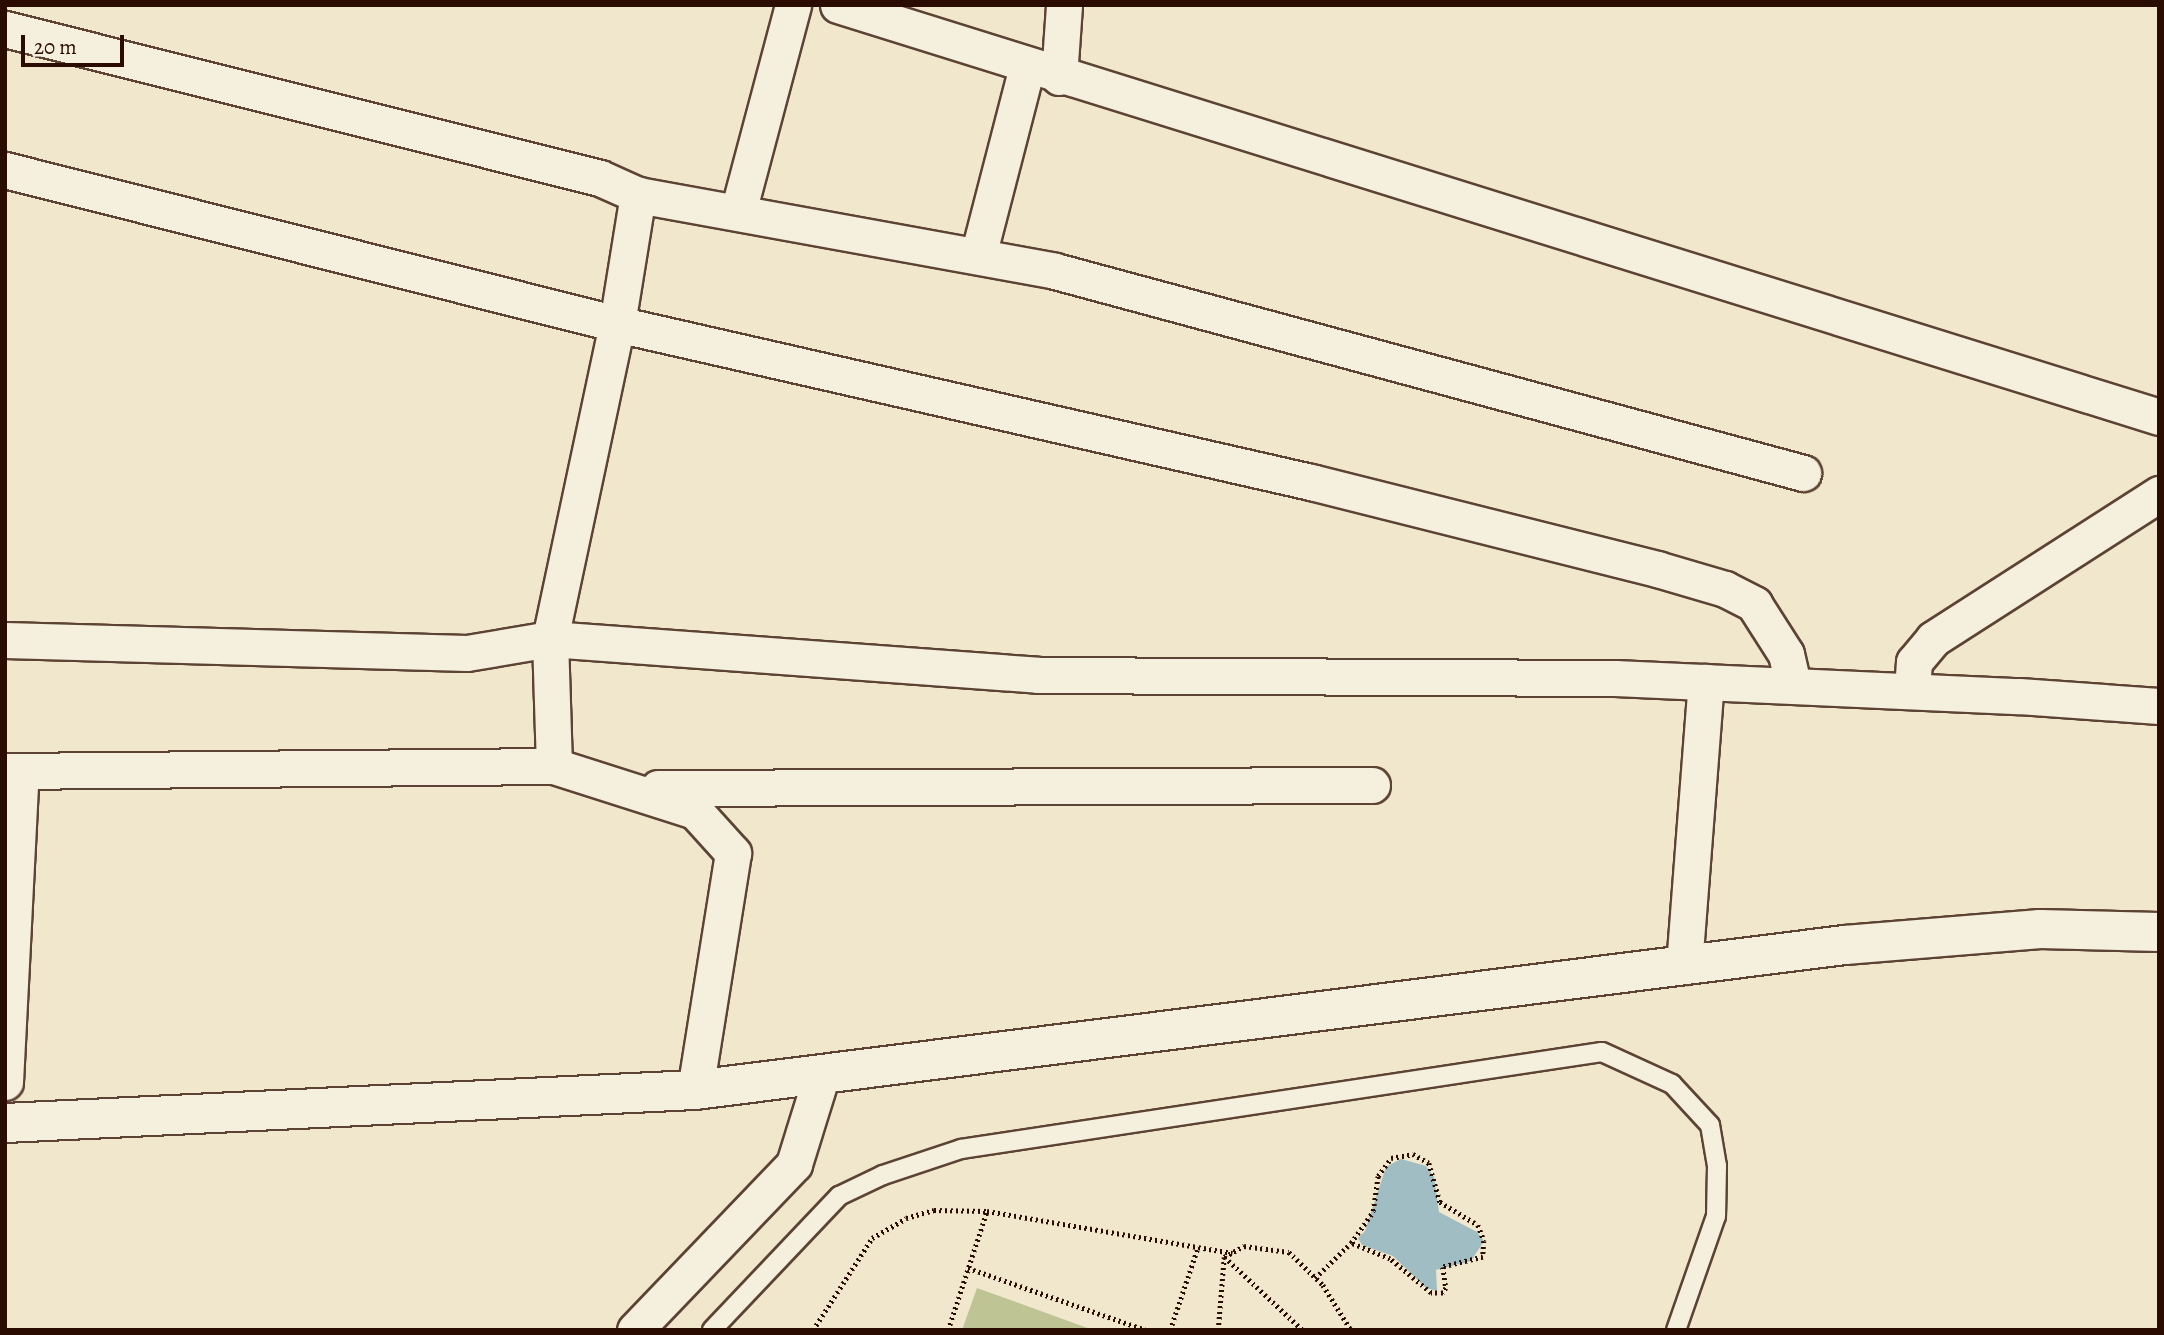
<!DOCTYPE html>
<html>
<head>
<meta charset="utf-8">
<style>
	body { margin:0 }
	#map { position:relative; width:2164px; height:1335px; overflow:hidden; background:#f0e7cd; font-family:Alegreya,serif }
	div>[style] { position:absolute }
	.green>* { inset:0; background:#bfc494 }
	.water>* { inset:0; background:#9fbdc2 }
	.path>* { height:4.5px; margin-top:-2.25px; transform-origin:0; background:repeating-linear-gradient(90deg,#2a0c00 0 2px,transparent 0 5.5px) }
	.roads { filter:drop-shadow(2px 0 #5c4333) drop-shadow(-2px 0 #5c4333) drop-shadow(0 2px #5c4333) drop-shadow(0 -2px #5c4333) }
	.service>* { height:18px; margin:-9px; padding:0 9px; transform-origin:9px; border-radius:9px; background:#f5efde }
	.minor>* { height:35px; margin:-17.5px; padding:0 17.5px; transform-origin:17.5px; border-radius:17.5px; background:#f5efde }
	.secondary>* { height:38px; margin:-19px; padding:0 19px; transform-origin:19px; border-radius:19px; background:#f5efde }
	span { translate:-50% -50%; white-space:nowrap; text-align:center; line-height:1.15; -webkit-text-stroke:5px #f5efde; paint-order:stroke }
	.frame { position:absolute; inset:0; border:7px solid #2a0c00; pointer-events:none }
	.scale { position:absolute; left:21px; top:35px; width:103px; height:32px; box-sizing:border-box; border:4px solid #2a0c00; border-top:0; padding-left:9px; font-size:21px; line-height:24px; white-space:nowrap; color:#2a0c00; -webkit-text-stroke:5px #f5efde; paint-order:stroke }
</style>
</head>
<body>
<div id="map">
	<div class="green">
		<i style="clip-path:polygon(977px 1288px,1093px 1330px,962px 1330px)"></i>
	</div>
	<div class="water">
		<i style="clip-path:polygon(1401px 1159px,1426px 1166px,1434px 1177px,1439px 1212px,1477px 1232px,1484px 1241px,1471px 1261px,1436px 1270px,1437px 1291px,1426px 1288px,1393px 1256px,1362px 1245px,1358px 1238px,1365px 1231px,1386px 1167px)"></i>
	</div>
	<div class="path">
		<i style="left:968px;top:1268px;width:188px;rotate:19.2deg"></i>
		<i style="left:1315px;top:1278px;width:50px;rotate:-44.2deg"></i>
		<i style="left:1351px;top:1243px;width:39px;rotate:-55deg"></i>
		<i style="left:1373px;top:1211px;width:35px;rotate:-82deg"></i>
		<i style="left:1378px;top:1176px;width:22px;rotate:-54deg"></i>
		<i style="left:1391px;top:1158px;width:22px;rotate:-10deg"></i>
		<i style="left:1413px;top:1154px;width:18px;rotate:29deg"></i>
		<i style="left:1429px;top:1163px;width:41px;rotate:74.2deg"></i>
		<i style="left:1440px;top:1202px;width:44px;rotate:31.2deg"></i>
		<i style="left:1478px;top:1225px;width:17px;rotate:69deg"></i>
		<i style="left:1484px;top:1241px;width:16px;rotate:94deg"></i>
		<i style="left:1483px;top:1257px;width:41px;rotate:166deg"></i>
		<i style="left:1443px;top:1267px;width:21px;rotate:82deg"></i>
		<i style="left:1446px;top:1288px;width:6px;rotate:121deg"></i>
		<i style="left:1443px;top:1293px;width:12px;rotate:180deg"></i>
		<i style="left:1431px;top:1293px;width:53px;rotate:-140.3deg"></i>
		<i style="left:1390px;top:1259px;width:42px;rotate:-157.7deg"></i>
		<i style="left:813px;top:1330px;width:109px;rotate:-57.3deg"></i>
		<i style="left:872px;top:1238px;width:39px;rotate:-30deg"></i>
		<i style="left:906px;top:1218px;width:29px;rotate:-16deg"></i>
		<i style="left:934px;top:1210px;width:53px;rotate:1.1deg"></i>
		<i style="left:987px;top:1211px;width:249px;rotate:9.7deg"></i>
		<i style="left:948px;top:1330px;width:125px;rotate:-71.9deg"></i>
		<i style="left:1170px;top:1330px;width:88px;rotate:-71.4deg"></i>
		<i style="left:1218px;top:1330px;width:73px;rotate:-85.3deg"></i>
		<i style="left:1302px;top:1330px;width:107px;rotate:-136.9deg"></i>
		<i style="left:1224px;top:1257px;width:23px;rotate:-29deg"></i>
		<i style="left:1244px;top:1246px;width:45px;rotate:7.6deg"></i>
		<i style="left:1289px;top:1252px;width:47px;rotate:44.1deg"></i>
		<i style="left:1323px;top:1285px;width:53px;rotate:58.1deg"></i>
	</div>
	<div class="roads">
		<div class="service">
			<i style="left:712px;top:1330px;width:185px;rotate:-46.5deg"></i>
			<i style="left:839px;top:1196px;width:49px;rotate:-25.5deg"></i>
			<i style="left:883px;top:1175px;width:82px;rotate:-18.4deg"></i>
			<i style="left:961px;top:1149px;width:648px;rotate:-8.61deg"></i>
			<i style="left:1602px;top:1052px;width:77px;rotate:24.6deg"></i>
			<i style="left:1672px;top:1084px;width:56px;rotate:47.2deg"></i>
			<i style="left:1710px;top:1125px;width:42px;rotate:80.3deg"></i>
			<i style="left:1717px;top:1166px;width:50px;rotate:91.1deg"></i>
			<i style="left:1716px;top:1216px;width:121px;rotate:109.3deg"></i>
		</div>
		<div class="minor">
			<i style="left:838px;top:5px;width:1384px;rotate:17.32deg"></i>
			<i style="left:5px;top:29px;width:613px;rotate:14.06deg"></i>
			<i style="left:600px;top:178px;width:42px;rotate:24.1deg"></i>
			<i style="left:638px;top:195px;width:424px;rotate:10.3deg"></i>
			<i style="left:1055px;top:271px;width:775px;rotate:15.11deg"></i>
			<i style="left:1059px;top:77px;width:72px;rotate:-86deg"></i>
			<i style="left:5px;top:170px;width:631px;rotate:14.12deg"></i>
			<i style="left:617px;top:324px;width:712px;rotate:12.83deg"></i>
			<i style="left:1311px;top:482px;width:357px;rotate:14.1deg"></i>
			<i style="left:1657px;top:569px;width:71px;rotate:16.4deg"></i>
			<i style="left:1725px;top:589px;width:33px;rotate:27deg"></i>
			<i style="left:1754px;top:604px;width:59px;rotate:57.4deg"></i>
			<i style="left:1786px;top:654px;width:32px;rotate:77deg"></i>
			<i style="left:738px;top:212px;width:214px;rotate:-75.1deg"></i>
			<i style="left:978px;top:256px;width:195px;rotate:-75.5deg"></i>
			<i style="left:5px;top:640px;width:462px;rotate:1.6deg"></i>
			<i style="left:467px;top:653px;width:84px;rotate:-9.6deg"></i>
			<i style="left:550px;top:639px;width:489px;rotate:4.2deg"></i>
			<i style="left:1038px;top:675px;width:577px;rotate:0.3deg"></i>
			<i style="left:1615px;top:678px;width:404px;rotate:2.6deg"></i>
			<i style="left:2019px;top:696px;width:140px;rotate:4.1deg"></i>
			<i style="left:1912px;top:690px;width:28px;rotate:-86deg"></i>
			<i style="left:1914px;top:662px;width:30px;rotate:-50deg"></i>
			<i style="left:1933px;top:639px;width:269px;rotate:-32.7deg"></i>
			<i style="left:554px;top:766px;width:127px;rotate:-91.8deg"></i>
			<i style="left:550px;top:639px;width:322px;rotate:-78deg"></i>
			<i style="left:617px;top:324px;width:131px;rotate:-80.8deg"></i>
			<i style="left:5px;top:771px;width:549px;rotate:-0.52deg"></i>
			<i style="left:554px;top:766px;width:148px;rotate:17.7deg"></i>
			<i style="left:695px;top:811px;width:57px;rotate:47.9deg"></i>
			<i style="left:733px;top:853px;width:240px;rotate:99.1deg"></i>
			<i style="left:658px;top:788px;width:714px;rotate:-0.24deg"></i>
			<i style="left:1684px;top:966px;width:285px;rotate:-85.6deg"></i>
			<i style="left:5px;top:1082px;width:311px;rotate:-87.1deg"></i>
			<i style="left:635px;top:1330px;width:230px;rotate:-46.2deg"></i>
			<i style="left:794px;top:1164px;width:94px;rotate:-72.7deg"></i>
		</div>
		<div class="secondary">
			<i style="left:5px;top:1123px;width:691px;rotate:-2.74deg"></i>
			<i style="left:695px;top:1090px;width:1159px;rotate:-7.19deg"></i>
			<i style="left:1845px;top:945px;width:196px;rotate:-4.7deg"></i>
			<i style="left:2040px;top:929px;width:119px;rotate:1.4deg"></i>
		</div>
	</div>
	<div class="frame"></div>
	<div class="scale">20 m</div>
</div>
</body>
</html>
